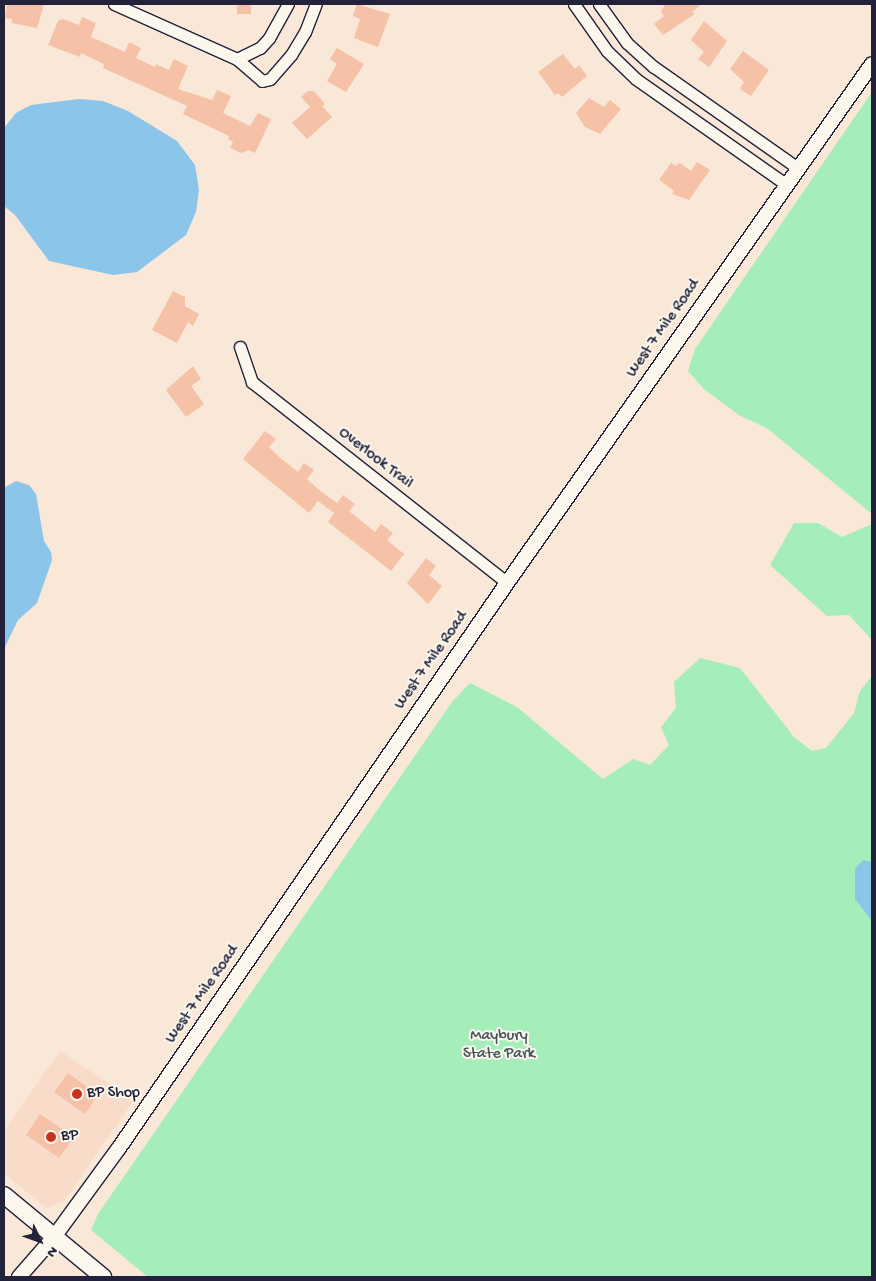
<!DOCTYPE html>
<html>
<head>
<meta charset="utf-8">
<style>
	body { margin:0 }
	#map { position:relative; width:876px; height:1281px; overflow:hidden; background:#f9e7d7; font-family:"Gochi Hand",sans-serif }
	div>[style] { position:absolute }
	.built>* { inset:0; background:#f8dcc9 }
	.green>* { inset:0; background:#a5edbb }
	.water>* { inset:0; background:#8bc5ea }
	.building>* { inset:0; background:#f5c1a7 }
	.roads { filter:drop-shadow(1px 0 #22223b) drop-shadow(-1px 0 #22223b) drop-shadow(0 1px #22223b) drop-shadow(0 -1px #22223b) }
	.minor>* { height:11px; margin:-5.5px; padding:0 5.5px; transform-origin:5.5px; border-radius:5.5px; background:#fbf7ec }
	.tertiary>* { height:14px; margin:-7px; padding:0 7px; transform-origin:7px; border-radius:7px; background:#fbf7ec }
	.secondary>* { height:16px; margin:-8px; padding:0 8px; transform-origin:8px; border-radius:8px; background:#fbf7ec }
	.dots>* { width:14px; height:14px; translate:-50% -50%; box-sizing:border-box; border:2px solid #fbf7ec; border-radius:50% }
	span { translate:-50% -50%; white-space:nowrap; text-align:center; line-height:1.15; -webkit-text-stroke:4px #fbf7ec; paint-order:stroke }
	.street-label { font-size:16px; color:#22223b }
	.park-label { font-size:16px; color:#43555b }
	.poi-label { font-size:16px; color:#22223b }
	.left { translate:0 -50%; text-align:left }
	.frame { position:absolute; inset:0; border:5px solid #22223b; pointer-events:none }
	.north { position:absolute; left:15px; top:1216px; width:50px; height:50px; -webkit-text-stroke:4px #fbf7ec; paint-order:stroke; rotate:132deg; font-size:14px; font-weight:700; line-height:20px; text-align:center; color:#22223b }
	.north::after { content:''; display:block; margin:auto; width:18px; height:22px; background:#22223b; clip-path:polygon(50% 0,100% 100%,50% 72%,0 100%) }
</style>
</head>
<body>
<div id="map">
	<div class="built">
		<i style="clip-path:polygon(60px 1051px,134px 1100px,64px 1201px,46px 1208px,4px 1173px,4px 1131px)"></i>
	</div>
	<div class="green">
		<i style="clip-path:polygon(872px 92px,872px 514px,768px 429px,739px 415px,704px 389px,688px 371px,695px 349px)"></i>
		<i style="clip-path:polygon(794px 523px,818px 523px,842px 537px,872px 524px,872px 640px,849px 615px,827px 616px,770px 565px)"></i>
		<i style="clip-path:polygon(700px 658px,740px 668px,794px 737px,812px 751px,826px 748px,854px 713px,860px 691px,872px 676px,872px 1277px,148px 1277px,91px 1230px,98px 1214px,452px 702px,470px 683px,517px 707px,603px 779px,633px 759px,650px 765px,669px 745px,661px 727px,676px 708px,674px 682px)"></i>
	</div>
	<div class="water">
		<i style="clip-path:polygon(79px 99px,103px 101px,128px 111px,177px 141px,195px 165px,199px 190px,196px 212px,186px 235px,137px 272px,113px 275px,49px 261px,15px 215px,4px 206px,4px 128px,16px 113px,31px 105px)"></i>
		<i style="clip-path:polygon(16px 481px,29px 485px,36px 494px,44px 541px,51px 552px,52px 560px,37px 603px,18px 620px,4px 649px,4px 488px)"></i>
		<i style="clip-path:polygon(863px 860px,872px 862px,872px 921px,855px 899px,855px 869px)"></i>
	</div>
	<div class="building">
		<i style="clip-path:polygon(7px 4px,44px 4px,37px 28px,12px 23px,12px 19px,5px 18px)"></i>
		<i style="clip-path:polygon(237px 4px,251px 4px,251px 14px,237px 14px)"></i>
		<i style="clip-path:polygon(357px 4px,390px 14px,378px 47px,354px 38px,360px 19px,353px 16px)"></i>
		<i style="clip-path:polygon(665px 4px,702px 4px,692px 12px,695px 14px,663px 35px,654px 24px,664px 16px,661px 12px)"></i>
		<i style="clip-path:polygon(82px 17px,96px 23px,91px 37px,125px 52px,129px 42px,141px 48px,136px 58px,155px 67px,156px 64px,169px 70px,174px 59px,188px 66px,178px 89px,212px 100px,217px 90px,231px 96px,223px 113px,250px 126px,258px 113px,271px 119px,255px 153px,249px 150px,241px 153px,230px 148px,233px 142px,228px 139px,229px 136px,183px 114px,187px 106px,103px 68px,104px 64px,81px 53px,80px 57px,48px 45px,58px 21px,63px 19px,79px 25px)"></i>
		<i style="clip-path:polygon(704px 21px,727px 41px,709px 67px,698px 59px,704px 52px,691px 40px)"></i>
		<i style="clip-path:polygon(337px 48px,364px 64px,346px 92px,327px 81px,337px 64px,330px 59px)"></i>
		<i style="clip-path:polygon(743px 51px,769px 70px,751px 96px,740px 89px,744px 82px,730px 69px)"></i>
		<i style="clip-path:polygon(563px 54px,575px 69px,579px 65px,587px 76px,562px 97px,558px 93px,555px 95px,538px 72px)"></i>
		<i style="clip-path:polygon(308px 91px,314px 91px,325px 104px,322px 106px,332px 117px,307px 139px,292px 123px,310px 107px,301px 97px)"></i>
		<i style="clip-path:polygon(589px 98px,604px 107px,610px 100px,621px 109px,600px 134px,585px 127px,576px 113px)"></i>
		<i style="clip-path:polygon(697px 162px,710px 170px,689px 200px,672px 194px,674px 191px,659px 180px,671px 163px,675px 166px,680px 163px,691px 171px)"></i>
		<i style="clip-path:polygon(173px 291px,185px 297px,185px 306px,199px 314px,193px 326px,188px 322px,177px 343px,152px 330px)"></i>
		<i style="clip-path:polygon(193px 366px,201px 379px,191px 386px,204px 404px,186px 417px,166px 390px)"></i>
		<i style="clip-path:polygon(265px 431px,276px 439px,269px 447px,279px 457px,298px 472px,304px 463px,314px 470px,307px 479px,318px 489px,337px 503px,343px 495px,355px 504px,349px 511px,375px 532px,381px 524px,393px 533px,387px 540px,404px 554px,391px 571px,328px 522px,334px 513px,318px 501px,309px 513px,243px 459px)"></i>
		<i style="clip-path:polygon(426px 558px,436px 566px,429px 575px,442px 586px,428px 604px,407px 583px)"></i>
		<i style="clip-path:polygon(68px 1073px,98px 1095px,85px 1114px,54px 1092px)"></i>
		<i style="clip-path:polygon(40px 1114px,74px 1137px,59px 1158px,26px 1135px)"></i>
	</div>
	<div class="roads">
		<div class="minor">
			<i style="left:114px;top:4px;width:135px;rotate:24.1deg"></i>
			<i style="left:237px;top:59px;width:33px;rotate:41deg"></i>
			<i style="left:262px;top:81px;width:8px;rotate:-14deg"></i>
			<i style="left:270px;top:79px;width:32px;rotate:-49deg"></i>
			<i style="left:291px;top:55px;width:27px;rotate:-59deg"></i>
			<i style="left:305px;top:32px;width:30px;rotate:-69deg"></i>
			<i style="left:574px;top:4px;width:57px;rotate:54.9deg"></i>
			<i style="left:607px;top:51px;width:40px;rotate:44deg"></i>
			<i style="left:636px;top:79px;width:184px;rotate:35.1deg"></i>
			<i style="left:599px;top:4px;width:48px;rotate:54.3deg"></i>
			<i style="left:627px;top:43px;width:36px;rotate:42deg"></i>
			<i style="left:654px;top:67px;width:177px;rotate:35.1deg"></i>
			<i style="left:237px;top:59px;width:25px;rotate:-26deg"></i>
			<i style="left:260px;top:48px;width:13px;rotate:-48deg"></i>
			<i style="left:269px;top:38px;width:39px;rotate:-61deg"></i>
			<i style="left:240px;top:347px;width:37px;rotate:71deg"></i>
			<i style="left:252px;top:382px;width:325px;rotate:38.2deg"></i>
		</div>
		<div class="tertiary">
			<i style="left:19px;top:1277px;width:53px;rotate:-48.8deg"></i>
			<i style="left:54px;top:1237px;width:110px;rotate:-53.9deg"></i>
			<i style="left:119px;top:1148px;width:685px;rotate:-55.52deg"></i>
			<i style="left:507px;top:583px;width:634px;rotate:-54.88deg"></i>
		</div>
		<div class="secondary">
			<i style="left:4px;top:1195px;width:129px;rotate:39.6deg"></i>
		</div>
	</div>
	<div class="dots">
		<i style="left:77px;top:1094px;background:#c8321e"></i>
		<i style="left:51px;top:1137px;background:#c8321e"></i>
	</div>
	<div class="street-label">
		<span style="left:664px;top:329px;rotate:-55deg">West 7 Mile Road</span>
		<span style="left:375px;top:459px;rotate:38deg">Overlook Trail</span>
		<span style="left:432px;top:661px;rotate:-55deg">West 7 Mile Road</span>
		<span style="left:203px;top:995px;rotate:-55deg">West 7 Mile Road</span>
	</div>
	<div class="park-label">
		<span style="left:499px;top:1046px">Maybury<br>State Park</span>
	</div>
	<div class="poi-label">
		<span class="left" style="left:87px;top:1094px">BP Shop</span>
		<span class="left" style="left:61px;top:1137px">BP</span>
	</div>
	<div class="frame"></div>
	<div class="north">N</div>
</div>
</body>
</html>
